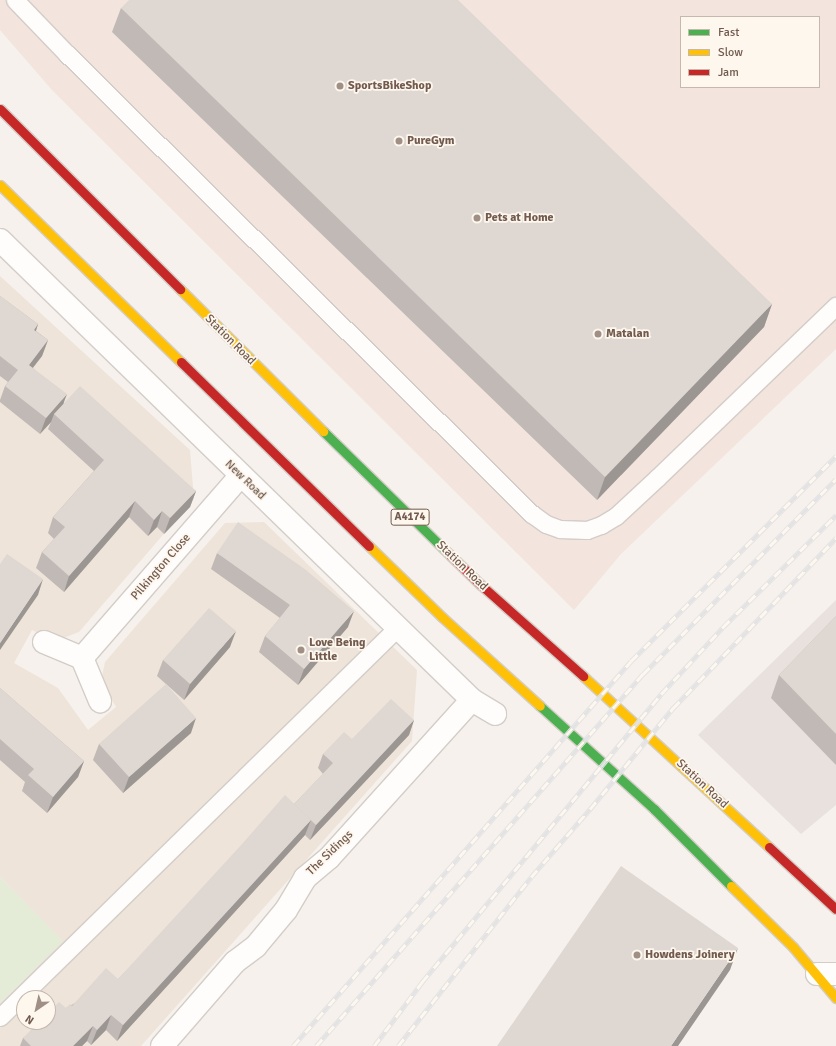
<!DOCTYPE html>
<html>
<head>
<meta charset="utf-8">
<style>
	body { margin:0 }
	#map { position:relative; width:836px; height:1046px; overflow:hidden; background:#f6f1ec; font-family:Signika,sans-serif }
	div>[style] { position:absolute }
	.residential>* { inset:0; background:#eee4da }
	.commercial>* { inset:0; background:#f3e4de }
	.industrial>* { inset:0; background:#e8e1dd }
	.green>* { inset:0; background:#e4ecd8 }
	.roads { filter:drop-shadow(1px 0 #d3cdc7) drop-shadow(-1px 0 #d3cdc7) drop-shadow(0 1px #d3cdc7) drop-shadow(0 -1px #d3cdc7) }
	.lane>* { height:17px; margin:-8.5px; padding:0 8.5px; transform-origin:8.5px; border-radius:8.5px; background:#fefdfc }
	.street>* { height:22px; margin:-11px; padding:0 11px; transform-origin:11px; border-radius:11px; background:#fefdfc }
	.fast>* { height:9px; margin:-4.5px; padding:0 4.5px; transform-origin:4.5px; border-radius:4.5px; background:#4caf50 }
	.slow>* { height:9px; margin:-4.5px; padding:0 4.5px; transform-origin:4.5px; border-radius:4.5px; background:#ffc107 }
	.jam>* { height:9px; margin:-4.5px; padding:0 4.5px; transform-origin:4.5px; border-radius:4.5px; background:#c62828 }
	.rail>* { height:4.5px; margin-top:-2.25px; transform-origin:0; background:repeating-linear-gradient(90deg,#fdf7ee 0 9px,#e4e3e4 0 18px); box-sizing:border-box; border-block:1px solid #e4e3e4 }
	.wall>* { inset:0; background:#c0b9b5 }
	.shaded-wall>* { inset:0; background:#9c9693 }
	.building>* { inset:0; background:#dfd7d2 }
	.dots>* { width:11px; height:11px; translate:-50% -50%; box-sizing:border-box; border:2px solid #fdf7ee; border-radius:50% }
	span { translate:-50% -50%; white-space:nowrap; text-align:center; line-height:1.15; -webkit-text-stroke:3.5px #fdf7ee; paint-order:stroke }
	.shield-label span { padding:1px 3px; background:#fdf7ee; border:1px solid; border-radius:3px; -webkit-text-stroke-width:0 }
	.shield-label { font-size:11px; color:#725a4e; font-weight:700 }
	.poi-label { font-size:12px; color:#725a4e; font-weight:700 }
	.left { translate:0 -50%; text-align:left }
	.street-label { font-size:12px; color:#725a4e }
	.legend { position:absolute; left:680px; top:16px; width:140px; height:72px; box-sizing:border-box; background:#fdf7ee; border:1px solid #c5b8ae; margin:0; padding:5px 7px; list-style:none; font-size:12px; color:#725a4e }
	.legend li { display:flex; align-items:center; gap:8px; height:20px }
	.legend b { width:20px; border:1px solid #c5b8ae }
	.north { position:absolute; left:16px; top:990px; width:40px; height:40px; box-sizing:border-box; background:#fdf7ee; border:1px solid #c5b8ae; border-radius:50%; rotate:214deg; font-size:11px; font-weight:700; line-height:16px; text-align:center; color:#725a4e }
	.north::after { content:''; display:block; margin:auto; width:14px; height:18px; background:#a08f85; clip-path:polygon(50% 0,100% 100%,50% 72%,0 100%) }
</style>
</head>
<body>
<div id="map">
	<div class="residential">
		<i style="clip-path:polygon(evenodd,0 276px,190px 450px,194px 499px,79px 632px,61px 639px,46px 637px,32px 630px,14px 663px,58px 688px,88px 730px,116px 707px,101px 681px,105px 662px,225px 523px,264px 522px,417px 670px,412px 741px,141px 1046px,0 1046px,0 1003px,62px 941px,0 877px,0 276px,24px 998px,48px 998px,48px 1022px,24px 1022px,24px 998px)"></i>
	</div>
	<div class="commercial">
		<i style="clip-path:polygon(evenodd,0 0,836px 0,836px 349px,621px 554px,574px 610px,52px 90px,0 30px,0 0,681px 17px,819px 17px,819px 87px,681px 87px,681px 17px)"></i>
	</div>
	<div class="industrial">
		<i style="clip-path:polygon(836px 600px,836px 805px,801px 834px,698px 735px)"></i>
	</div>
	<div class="green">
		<i style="clip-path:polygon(0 877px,63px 941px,0 1003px)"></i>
	</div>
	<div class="roads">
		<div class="lane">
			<i style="left:15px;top:0;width:75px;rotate:46.1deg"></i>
			<i style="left:67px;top:54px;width:654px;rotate:44.69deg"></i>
			<i style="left:532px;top:514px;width:17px;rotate:36deg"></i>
			<i style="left:546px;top:524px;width:15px;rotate:20deg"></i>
			<i style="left:560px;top:529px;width:27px;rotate:2deg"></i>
			<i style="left:587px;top:530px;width:15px;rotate:-20deg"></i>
			<i style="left:601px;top:525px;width:17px;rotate:-31deg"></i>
			<i style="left:616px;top:516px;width:57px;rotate:-42.9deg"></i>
			<i style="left:658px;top:477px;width:247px;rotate:-43.9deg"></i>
			<i style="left:0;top:1017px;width:557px;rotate:-44.42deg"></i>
		</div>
		<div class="street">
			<i style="left:0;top:240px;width:659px;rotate:44.26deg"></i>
			<i style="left:472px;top:700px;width:27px;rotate:31deg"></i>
			<i style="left:44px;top:642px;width:41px;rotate:22.8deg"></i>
			<i style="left:82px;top:658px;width:47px;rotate:67.3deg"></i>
			<i style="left:82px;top:658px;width:241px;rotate:-49deg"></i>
			<i style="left:817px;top:974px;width:19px"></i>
			<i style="left:162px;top:1046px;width:111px;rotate:-49deg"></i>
			<i style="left:235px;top:962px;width:26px;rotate:-37deg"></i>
			<i style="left:256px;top:946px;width:47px;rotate:-50.2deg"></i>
			<i style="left:286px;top:910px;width:37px;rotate:-59deg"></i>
			<i style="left:305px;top:878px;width:31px;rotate:-40deg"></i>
			<i style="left:329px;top:858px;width:213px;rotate:-47.9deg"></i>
		</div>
		<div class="fast">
			<i style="left:323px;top:431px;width:177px;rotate:44.3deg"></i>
			<i style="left:540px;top:706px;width:154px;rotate:42.1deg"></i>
			<i style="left:654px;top:809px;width:109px;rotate:45deg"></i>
		</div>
		<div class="slow">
			<i style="left:0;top:185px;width:253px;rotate:44.4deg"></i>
			<i style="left:180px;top:289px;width:202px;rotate:44.8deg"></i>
			<i style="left:369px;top:546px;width:102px;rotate:44.2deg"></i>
			<i style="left:442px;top:617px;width:132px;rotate:42.2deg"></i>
			<i style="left:583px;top:676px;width:253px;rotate:42.6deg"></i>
			<i style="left:731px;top:886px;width:87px;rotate:44.5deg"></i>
			<i style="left:793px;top:947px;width:67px;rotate:49.9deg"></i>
		</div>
		<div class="jam">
			<i style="left:0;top:109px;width:255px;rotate:45deg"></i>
			<i style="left:181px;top:362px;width:263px;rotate:44.4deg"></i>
			<i style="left:450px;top:555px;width:43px;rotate:44.1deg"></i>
			<i style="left:481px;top:585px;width:137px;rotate:41.7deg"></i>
			<i style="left:769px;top:847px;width:91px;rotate:42.8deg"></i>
		</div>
	</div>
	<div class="rail">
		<i style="left:293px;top:1046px;width:512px;rotate:-48.72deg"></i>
		<i style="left:631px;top:661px;width:290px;rotate:-45deg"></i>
		<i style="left:316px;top:1046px;width:495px;rotate:-48.7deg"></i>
		<i style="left:643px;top:674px;width:274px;rotate:-45.3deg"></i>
		<i style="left:374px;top:1046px;width:80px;rotate:-53.1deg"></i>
		<i style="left:422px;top:982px;width:374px;rotate:-50.3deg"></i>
		<i style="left:661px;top:694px;width:91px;rotate:-47.2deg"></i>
		<i style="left:723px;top:627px;width:159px;rotate:-44.7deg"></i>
		<i style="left:398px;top:1046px;width:215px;rotate:-51.8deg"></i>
		<i style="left:531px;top:877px;width:90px;rotate:-49.1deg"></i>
		<i style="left:590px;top:809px;width:131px;rotate:-50.6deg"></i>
		<i style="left:673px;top:708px;width:236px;rotate:-46.2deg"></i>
	</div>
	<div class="wall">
		<i style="clip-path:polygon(121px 8px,772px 304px,764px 327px,597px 500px,112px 32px)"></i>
		<i style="clip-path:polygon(0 296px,38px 324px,36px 331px,48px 340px,42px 356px,33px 368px,64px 403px,196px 491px,190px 507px,164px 534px,157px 527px,148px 536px,129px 517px,64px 592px,36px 568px,42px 552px,54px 539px,48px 533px,53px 517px,94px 471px,48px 429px,51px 422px,40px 434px,0 402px,0 400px,5px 386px,8px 382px,0 376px)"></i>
		<i style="clip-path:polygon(217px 553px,348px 627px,298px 685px,259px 652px,265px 636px,280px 618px,211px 569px)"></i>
		<i style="clip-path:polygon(836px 616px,836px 765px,771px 698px,779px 675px)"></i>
		<i style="clip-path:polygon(230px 647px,184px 700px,157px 676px,163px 660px)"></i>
		<i style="clip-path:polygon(0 688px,84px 761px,78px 777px,47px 813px,22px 791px,25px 782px,0 760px)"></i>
		<i style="clip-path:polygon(414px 720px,409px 735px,310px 840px,305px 835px,117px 1041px,106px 1030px,91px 1045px,87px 1041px,82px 1046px,20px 1046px,23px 1038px,66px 1008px,118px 979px,294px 804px,323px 774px,318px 768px,323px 754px,352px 739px)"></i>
		<i style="clip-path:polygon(191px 733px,123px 793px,93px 760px,99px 744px)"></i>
	</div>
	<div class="shaded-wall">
		<i style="clip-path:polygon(772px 304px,764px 327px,597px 500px,605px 477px)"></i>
		<i style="clip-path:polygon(38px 324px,33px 340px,34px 330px)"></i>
		<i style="clip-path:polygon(48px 340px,42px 356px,23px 380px,29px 365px)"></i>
		<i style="clip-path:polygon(67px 394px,61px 410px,54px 414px,51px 422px,40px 434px,46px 418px)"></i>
		<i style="clip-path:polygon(196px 491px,190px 507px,164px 534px,170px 518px)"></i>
		<i style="clip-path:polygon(135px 501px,129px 517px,64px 592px,69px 576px)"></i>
		<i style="clip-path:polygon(162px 511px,157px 527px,148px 536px,154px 520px)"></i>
		<i style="clip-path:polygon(43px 579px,38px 595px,0 650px,0 643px)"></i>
		<i style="clip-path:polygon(354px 611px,348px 627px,298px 685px,304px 669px)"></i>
		<i style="clip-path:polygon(236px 631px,230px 647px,184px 700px,190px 684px)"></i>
		<i style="clip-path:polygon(196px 718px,191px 733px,123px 793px,129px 777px)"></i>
		<i style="clip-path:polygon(414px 720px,409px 735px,310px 840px,316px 825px)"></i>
		<i style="clip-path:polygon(84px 761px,78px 777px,47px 813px,53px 797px)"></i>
		<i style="clip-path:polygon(311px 820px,305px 835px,117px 1041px,123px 1025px)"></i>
		<i style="clip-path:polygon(738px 948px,730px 970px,678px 1046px,671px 1046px)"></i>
		<i style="clip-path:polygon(111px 1015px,106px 1030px,91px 1045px,97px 1030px)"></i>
		<i style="clip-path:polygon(93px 1026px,87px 1041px,82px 1046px,73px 1046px)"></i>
	</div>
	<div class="building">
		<i style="clip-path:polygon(129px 0,458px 0,772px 304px,605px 477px,121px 8px)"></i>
		<i style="clip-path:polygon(0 296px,38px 324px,34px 330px,48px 340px,29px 365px,67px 394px,46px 418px,5px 386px,18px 370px,0 356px)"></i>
		<i style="clip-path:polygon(80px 386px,196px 491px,170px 518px,162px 511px,154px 520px,135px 501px,69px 576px,42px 552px,65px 527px,53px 517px,104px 460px,54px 414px)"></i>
		<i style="clip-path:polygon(238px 522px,306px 570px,354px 611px,304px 669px,265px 636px,290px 605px,217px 553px)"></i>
		<i style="clip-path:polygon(7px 554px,43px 579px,0 643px,0 564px)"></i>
		<i style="clip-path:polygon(209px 608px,236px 631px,190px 684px,163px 660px)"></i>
		<i style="clip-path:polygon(836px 616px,836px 734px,779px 675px)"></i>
		<i style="clip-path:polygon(166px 684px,196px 718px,129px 777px,99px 744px)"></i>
		<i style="clip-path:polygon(0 688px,84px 761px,53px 797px,28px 775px,34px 769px,0 739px)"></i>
		<i style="clip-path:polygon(391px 699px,414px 720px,316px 825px,294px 804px,333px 763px,323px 754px,344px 732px,352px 739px)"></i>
		<i style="clip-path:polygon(285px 795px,311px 820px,123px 1025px,111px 1015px,97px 1030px,93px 1026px,73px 1046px,31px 1046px,23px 1038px,39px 1022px,48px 1022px,48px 1013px,59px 1002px,66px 1008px,70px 1004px,72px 1006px,106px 968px,118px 979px,243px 843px)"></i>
		<i style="clip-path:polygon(621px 866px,738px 948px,671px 1046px,497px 1046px)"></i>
	</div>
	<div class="dots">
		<i style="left:340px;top:86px;background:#a08f85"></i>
		<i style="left:399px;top:141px;background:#a08f85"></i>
		<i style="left:477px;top:218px;background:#a08f85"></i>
		<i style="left:598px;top:334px;background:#a08f85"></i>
		<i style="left:301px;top:650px;background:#a08f85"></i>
		<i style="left:637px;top:955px;background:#a08f85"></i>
	</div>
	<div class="shield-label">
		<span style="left:410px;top:517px">A4174</span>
	</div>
	<div class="poi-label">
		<span class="left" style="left:348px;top:86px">SportsBikeShop</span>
		<span class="left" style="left:407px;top:141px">PureGym</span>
		<span class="left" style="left:485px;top:218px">Pets at Home</span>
		<span class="left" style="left:606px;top:334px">Matalan</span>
		<span class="left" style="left:309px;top:650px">Love Being<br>Little</span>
		<span class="left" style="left:645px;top:955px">Howdens Joinery</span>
	</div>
	<div class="street-label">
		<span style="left:230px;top:340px;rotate:45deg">Station Road</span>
		<span style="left:245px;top:480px;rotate:44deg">New Road</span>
		<span style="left:462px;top:566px;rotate:44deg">Station Road</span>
		<span style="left:161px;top:567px;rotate:-49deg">Pilkington Close</span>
		<span style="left:702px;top:784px;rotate:43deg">Station Road</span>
		<span style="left:330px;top:853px;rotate:-44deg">The Sidings</span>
	</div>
	<ul class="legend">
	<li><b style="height:5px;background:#4caf50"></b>Fast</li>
	<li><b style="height:5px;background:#ffc107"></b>Slow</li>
	<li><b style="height:5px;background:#c62828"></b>Jam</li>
	</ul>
	<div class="north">N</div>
</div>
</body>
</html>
